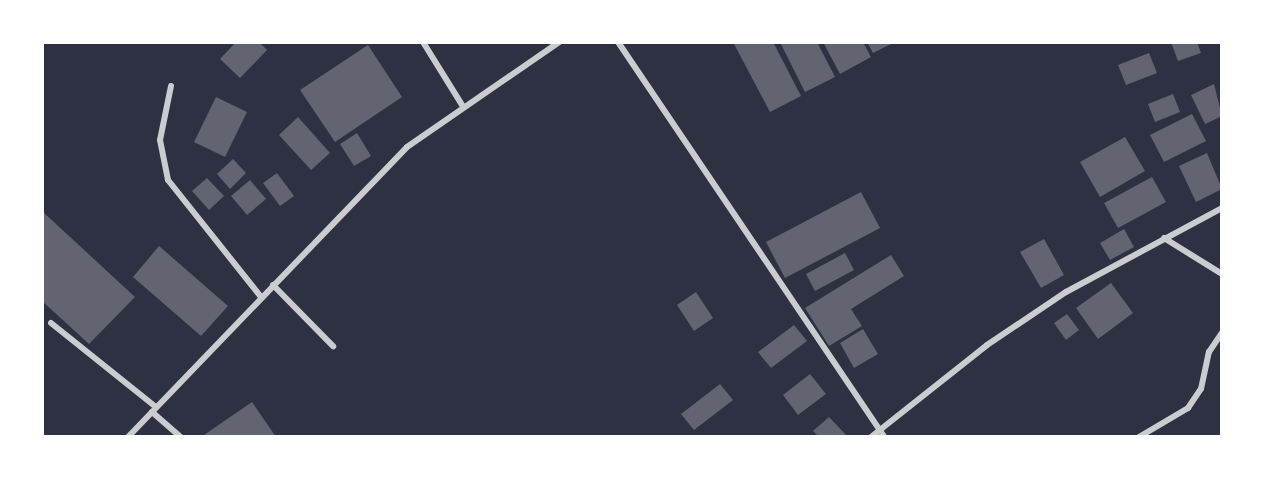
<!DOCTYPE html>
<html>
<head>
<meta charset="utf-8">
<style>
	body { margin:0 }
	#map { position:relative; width:1264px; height:479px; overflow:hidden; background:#2d3142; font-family:Literata,serif }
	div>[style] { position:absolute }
	.building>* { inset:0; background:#626471 }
	.minor>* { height:6px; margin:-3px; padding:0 3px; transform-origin:3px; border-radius:3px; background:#caccd0 }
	span { translate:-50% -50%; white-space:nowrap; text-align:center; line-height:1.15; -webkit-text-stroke:4.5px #fff; paint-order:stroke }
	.frame { position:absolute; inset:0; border:44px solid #fff; pointer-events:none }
</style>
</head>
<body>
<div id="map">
	<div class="building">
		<i style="clip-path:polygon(236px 42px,259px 42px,267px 50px,240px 78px,220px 59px)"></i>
		<i style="clip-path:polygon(733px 42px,773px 42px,801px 96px,770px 112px)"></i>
		<i style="clip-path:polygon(780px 42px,817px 42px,835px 77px,805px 92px)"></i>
		<i style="clip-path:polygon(823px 42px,863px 42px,871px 57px,840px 74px)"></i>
		<i style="clip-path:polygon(867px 42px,895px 42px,873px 53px)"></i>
		<i style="clip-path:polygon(1171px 42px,1197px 42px,1201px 53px,1178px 61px)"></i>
		<i style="clip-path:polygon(368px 45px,402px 97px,335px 142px,300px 90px)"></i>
		<i style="clip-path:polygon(1149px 53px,1157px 73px,1126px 85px,1118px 65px)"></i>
		<i style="clip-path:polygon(1214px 84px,1222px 116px,1205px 124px,1191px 95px)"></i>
		<i style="clip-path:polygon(1173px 94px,1180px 112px,1155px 122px,1148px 104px)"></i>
		<i style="clip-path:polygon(216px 97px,247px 112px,225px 157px,194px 142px)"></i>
		<i style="clip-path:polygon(1192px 114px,1206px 141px,1164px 162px,1150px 135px)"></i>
		<i style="clip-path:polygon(298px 117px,330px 153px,311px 170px,279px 135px)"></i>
		<i style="clip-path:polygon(357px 133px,371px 156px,354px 166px,340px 144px)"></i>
		<i style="clip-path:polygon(1125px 137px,1145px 171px,1100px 197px,1080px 162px)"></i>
		<i style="clip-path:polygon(1207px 153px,1222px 189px,1196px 202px,1179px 166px)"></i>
		<i style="clip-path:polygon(233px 159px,246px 173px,230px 189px,217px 174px)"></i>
		<i style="clip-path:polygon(277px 173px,294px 196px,280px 206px,263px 183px)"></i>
		<i style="clip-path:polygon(1152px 177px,1166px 202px,1118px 228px,1104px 203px)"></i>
		<i style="clip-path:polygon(207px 178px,224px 196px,209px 210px,192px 191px)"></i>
		<i style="clip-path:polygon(250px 180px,266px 199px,247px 215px,231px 196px)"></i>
		<i style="clip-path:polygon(861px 192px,880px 228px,785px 278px,766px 242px)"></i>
		<i style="clip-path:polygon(42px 211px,135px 297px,89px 344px,42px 301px)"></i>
		<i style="clip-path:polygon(1124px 229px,1134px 247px,1110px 260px,1100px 243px)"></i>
		<i style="clip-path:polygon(1044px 239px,1064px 275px,1041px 288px,1020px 252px)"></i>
		<i style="clip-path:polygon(159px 246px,228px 306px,201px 336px,133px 277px)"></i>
		<i style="clip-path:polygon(845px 253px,854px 270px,815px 291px,806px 274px)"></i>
		<i style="clip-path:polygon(891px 255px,904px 276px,851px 309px,862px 326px,829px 346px,805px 308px)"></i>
		<i style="clip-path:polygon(1111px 283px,1133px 313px,1098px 339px,1076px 308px)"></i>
		<i style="clip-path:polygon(696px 292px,713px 318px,694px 331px,677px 305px)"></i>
		<i style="clip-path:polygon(1067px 314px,1079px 330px,1066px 340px,1054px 323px)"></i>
		<i style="clip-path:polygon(794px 325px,807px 341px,771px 368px,758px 352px)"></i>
		<i style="clip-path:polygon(863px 329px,878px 354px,854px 368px,840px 343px)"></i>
		<i style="clip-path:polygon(810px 374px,826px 394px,798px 415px,783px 395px)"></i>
		<i style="clip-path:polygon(720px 384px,733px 400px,694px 430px,681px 414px)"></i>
		<i style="clip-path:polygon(252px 402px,276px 437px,201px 437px)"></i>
		<i style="clip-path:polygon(829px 417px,848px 437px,819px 437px,813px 431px)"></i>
	</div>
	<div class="minor">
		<i style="left:423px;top:42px;width:74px;rotate:58.2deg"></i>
		<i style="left:618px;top:42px;width:476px;rotate:56deg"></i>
		<i style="left:171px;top:86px;width:55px;rotate:101.5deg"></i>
		<i style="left:160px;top:140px;width:41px;rotate:78.7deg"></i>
		<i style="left:168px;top:180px;width:149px;rotate:51.5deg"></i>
		<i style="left:1164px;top:238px;width:68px;rotate:31.8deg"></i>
		<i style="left:273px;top:285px;width:86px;rotate:45.5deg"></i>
		<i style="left:51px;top:323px;width:134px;rotate:38.7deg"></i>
		<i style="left:152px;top:412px;width:38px;rotate:41deg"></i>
		<i style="left:128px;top:437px;width:402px;rotate:-46.1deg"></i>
		<i style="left:407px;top:147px;width:185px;rotate:-34.6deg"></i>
		<i style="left:871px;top:437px;width:148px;rotate:-38.4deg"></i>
		<i style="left:987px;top:345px;width:95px;rotate:-33.9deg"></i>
		<i style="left:1066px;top:292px;width:177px;rotate:-28.3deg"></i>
		<i style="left:1139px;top:437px;width:57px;rotate:-30.6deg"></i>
		<i style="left:1188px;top:408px;width:23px;rotate:-56deg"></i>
		<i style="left:1201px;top:389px;width:38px;rotate:-78deg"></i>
		<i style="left:1209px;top:352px;width:23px;rotate:-56deg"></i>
	</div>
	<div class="frame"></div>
</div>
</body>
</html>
